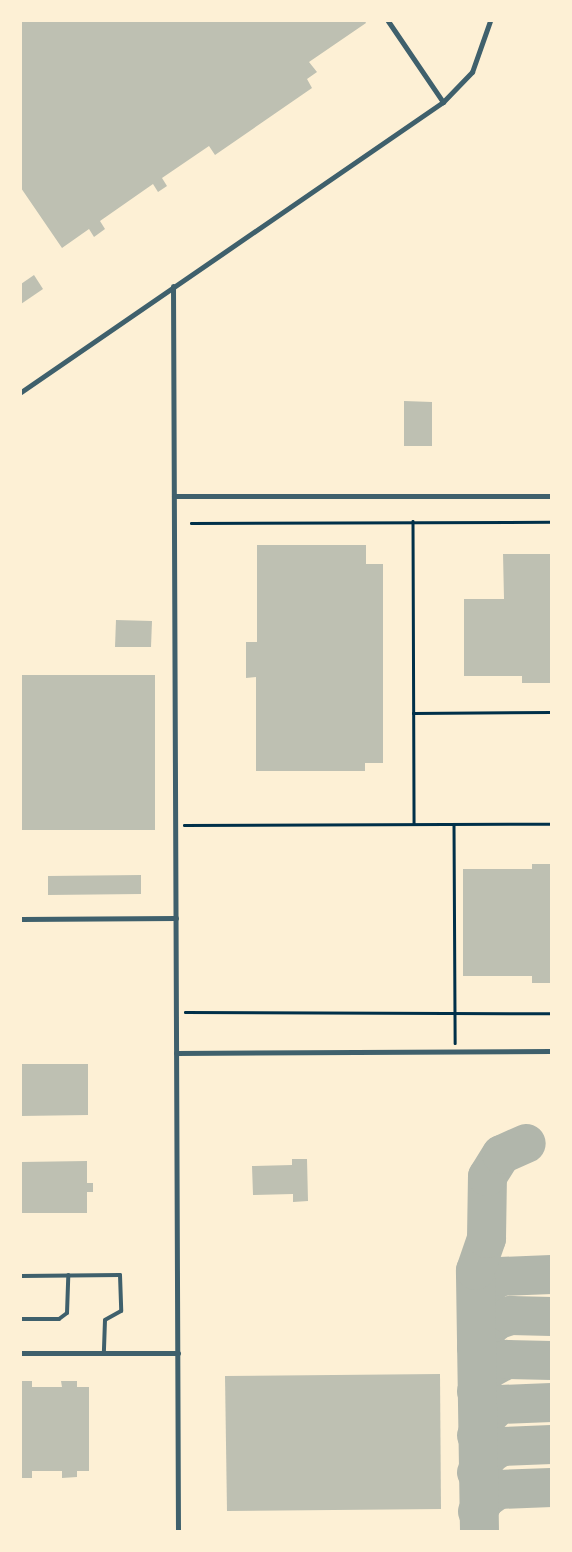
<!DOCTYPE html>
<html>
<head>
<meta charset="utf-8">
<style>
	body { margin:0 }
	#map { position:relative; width:572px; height:1552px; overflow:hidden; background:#fdf0d5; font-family:Raleway,sans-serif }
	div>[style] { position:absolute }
	.taxiway>* { height:39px; margin:-19.5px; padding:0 19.5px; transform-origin:19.5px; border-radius:19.5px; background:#b1b6ab }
	.building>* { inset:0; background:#bec0b2 }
	.path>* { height:2.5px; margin:-1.25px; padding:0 1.25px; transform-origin:1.25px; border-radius:1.25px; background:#003049 }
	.service>* { height:4px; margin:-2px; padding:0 2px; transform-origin:2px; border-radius:2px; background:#3f606c }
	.minor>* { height:5px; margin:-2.5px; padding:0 2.5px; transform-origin:2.5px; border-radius:2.5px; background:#3f606c }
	span { translate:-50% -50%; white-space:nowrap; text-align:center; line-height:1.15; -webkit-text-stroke:5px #fdf0d5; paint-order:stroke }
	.frame { position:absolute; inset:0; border:22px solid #fdf0d5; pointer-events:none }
</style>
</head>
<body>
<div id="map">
	<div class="taxiway">
		<i style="left:476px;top:1305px;width:18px;rotate:-68deg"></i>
		<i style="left:483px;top:1288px;width:20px;rotate:-37deg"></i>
		<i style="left:499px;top:1276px;width:52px;rotate:-2.2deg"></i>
		<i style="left:476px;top:1347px;width:25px;rotate:-58deg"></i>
		<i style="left:489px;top:1326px;width:11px;rotate:-38deg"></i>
		<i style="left:498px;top:1319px;width:13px;rotate:-18deg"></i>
		<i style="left:510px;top:1315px;width:41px;rotate:1.4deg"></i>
		<i style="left:476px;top:1391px;width:23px;rotate:-65deg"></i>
		<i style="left:486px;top:1370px;width:23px;rotate:-29deg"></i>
		<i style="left:506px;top:1359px;width:45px;rotate:1.3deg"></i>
		<i style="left:476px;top:1435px;width:15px;rotate:-67deg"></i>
		<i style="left:482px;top:1421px;width:24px;rotate:-45deg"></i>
		<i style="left:499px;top:1404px;width:52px;rotate:-2.2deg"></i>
		<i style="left:476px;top:1472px;width:24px;rotate:-54deg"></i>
		<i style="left:490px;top:1453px;width:13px;rotate:-32deg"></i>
		<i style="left:501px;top:1446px;width:50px;rotate:-2.3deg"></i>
		<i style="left:477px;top:1511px;width:15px;rotate:-58deg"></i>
		<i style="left:485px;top:1498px;width:16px;rotate:-35deg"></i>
		<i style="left:498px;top:1489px;width:53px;rotate:-2.2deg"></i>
		<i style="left:479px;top:1531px;width:261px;rotate:-90.9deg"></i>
		<i style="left:475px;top:1270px;width:34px;rotate:-71deg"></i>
		<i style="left:486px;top:1238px;width:62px;rotate:-89.1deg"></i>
		<i style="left:487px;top:1176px;width:26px;rotate:-58deg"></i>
		<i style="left:501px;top:1154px;width:27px;rotate:-24deg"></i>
	</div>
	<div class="building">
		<i style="clip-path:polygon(21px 21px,365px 21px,366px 23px,309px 62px,317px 72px,307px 79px,312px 88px,215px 155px,209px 146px,162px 178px,167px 186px,158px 192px,153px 184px,100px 221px,105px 229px,94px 237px,89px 229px,62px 248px,21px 188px)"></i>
		<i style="clip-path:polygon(34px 275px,43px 289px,21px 304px,21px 284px)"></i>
		<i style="clip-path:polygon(404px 401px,432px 402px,432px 446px,404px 446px)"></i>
		<i style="clip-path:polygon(257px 545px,366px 545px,366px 564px,383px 564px,383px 763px,365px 763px,365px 771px,256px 771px,256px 677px,246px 678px,246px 642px,257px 642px)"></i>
		<i style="clip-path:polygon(503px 554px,551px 554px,551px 683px,522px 683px,522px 676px,464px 676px,464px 599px,504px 599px)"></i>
		<i style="clip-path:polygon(116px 620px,152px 621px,151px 647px,115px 647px)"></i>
		<i style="clip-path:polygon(21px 675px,155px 675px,155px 830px,21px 830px)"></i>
		<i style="clip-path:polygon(532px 864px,551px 864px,551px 983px,532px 983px,532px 976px,463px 976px,463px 869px,532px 869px)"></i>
		<i style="clip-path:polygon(141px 875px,141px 894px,48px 895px,48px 876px)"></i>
		<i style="clip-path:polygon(21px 1064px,88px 1064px,88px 1115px,21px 1116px)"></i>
		<i style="clip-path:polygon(292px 1159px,307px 1159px,308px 1201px,293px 1202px,293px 1194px,253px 1195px,252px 1166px,292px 1165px)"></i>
		<i style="clip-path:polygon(87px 1161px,87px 1183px,93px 1183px,93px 1192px,87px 1192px,87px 1213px,21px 1213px,21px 1162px)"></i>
		<i style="clip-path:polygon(440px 1374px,441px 1509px,227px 1511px,225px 1376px)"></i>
		<i style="clip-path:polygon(21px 1381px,32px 1381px,32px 1387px,62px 1387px,61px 1381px,77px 1381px,77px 1387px,89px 1387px,89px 1471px,77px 1471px,77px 1477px,62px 1478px,62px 1471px,32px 1471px,32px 1478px,21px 1478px)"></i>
	</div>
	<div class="path">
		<i style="left:413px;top:521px;width:303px;rotate:89.8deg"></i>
		<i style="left:191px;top:523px;width:360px;rotate:-0.2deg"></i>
		<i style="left:413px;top:713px;width:138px;rotate:-0.4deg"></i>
		<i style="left:454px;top:824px;width:219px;rotate:89.7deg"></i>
		<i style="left:184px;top:825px;width:367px;rotate:-0.2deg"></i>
		<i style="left:185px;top:1012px;width:366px;rotate:0.2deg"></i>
	</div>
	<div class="service">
		<i style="left:21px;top:1276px;width:99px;rotate:-0.6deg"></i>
		<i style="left:120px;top:1275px;width:36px;rotate:88deg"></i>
		<i style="left:121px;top:1311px;width:18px;rotate:151deg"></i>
		<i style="left:105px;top:1320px;width:33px;rotate:92deg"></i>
		<i style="left:21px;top:1319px;width:38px"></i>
		<i style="left:59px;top:1319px;width:10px;rotate:-37deg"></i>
		<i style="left:67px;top:1313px;width:38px;rotate:-88deg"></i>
	</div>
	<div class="minor">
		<i style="left:388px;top:21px;width:98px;rotate:55.8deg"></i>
		<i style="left:173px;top:286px;width:1245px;rotate:89.77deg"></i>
		<i style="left:21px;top:392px;width:512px;rotate:-34.5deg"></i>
		<i style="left:443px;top:102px;width:42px;rotate:-46deg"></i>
		<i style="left:472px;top:72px;width:54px;rotate:-70.6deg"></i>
		<i style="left:174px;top:496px;width:377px"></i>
		<i style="left:21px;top:919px;width:155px;rotate:-0.4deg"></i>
		<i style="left:176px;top:1053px;width:375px;rotate:-0.3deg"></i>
		<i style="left:21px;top:1353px;width:157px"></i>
	</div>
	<div class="frame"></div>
</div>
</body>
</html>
